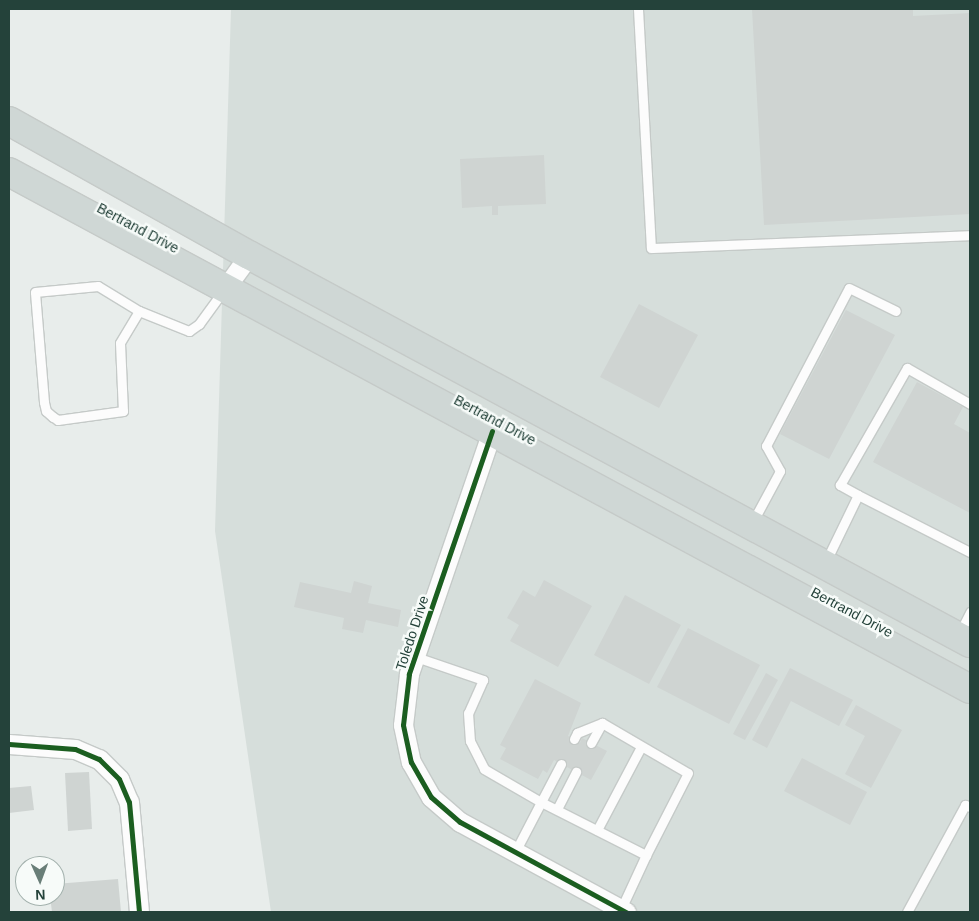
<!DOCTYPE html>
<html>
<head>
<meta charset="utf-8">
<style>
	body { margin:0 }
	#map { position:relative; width:979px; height:921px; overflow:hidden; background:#e8edeb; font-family:Helvetica,sans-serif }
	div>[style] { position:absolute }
	.built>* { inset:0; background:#d6dedb }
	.building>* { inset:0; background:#cfd4d2 }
	.roads { filter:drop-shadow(1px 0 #c5cac8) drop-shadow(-1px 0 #c5cac8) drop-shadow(0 1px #c5cac8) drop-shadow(0 -1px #c5cac8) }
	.lane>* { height:9px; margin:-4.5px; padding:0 4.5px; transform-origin:4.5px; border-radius:4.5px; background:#fcfcfc }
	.street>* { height:19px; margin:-9.5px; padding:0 9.5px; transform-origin:9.5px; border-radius:9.5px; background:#fcfcfc }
	.primary>* { height:28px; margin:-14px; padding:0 14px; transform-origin:14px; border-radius:14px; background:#cfd7d5 }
	.cycleway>* { height:5px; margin:-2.5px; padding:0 2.5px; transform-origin:2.5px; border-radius:2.5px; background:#1b5e20 }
	span { translate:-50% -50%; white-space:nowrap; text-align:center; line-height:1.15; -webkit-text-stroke:5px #f7fbf9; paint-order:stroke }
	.street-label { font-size:14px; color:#24423a }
	.frame { position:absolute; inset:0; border:10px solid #24423a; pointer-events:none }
	.north { position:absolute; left:15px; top:856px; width:50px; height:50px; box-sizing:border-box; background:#f7fbf9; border:1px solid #a3b1ad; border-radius:50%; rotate:178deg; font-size:14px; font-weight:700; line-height:20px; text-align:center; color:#24423a }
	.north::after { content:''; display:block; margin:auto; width:18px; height:22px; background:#697e78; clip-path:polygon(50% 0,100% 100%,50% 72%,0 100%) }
</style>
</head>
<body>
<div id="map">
	<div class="built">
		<i style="clip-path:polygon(231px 9px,970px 9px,970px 912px,271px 912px,215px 531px)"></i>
	</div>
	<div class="building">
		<i style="clip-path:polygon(752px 9px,913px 9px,913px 16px,970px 13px,970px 214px,764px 225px)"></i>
		<i style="clip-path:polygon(544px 155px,546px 204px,498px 206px,498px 215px,492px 215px,492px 206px,462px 208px,460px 159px)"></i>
		<i style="clip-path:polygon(639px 304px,698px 335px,659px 408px,600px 377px)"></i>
		<i style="clip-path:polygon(846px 310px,895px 335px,829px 459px,780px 434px)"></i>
		<i style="clip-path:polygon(917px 382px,963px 407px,954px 424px,970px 433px,970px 513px,873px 462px)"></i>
		<i style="clip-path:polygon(544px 580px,592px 606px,558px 667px,510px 641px,519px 625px,507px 618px,523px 590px,535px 597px)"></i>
		<i style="clip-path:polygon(354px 581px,372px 586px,368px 603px,401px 610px,398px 627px,366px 620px,363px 633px,342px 629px,344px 618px,294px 607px,300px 582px,351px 593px)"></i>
		<i style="clip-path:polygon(625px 595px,681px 625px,649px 684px,594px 655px)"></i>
		<i style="clip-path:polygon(688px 628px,760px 665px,729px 724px,657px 687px)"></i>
		<i style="clip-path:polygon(790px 668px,853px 700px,839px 726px,791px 701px,767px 748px,752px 740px)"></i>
		<i style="clip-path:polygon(766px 673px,778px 680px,745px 740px,733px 734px)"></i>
		<i style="clip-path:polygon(535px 679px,581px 703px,568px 736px,580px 743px,582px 738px,607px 751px,591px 780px,554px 760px,547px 773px,543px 770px,538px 779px,500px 759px,506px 748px,500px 745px)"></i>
		<i style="clip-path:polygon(856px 705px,902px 730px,871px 788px,845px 774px,865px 736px,845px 725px)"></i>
		<i style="clip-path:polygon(802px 758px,867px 792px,850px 825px,784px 791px)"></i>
		<i style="clip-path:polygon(89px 772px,92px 829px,68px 831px,65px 773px)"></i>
		<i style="clip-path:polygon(31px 786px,34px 810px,9px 813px,9px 788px)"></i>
		<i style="clip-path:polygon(118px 879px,121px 912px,52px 912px,50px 896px,55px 896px,55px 884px)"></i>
	</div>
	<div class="roads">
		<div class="lane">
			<i style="left:638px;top:9px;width:239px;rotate:86.9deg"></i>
			<i style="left:651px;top:248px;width:319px;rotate:-2.3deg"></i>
			<i style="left:139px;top:311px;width:37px;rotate:121deg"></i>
			<i style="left:120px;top:343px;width:68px;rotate:87.5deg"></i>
			<i style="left:123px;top:411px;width:66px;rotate:172.1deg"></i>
			<i style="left:58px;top:420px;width:6px;rotate:-149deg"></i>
			<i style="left:53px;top:417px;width:9px;rotate:-139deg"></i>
			<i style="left:46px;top:411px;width:9px;rotate:-103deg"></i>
			<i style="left:44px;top:402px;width:110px;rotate:-94.7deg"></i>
			<i style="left:35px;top:292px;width:63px;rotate:-5.4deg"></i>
			<i style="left:98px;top:286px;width:48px;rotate:31.4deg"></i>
			<i style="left:139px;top:311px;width:54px;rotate:21.8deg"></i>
			<i style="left:189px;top:331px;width:12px;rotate:-35deg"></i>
			<i style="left:199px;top:324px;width:41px;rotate:-54deg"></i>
			<i style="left:858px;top:495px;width:21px;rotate:-151deg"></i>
			<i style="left:840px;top:485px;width:135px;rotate:-60.2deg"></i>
			<i style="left:907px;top:368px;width:73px;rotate:29.7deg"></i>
			<i style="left:752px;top:523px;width:59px;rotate:-61.7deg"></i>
			<i style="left:780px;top:471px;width:29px;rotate:-119deg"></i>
			<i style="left:766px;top:446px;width:178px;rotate:-62.3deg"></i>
			<i style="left:849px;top:288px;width:52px;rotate:26.1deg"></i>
			<i style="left:826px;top:561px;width:73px;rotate:-64.1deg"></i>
			<i style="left:858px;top:495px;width:126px;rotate:27deg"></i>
			<i style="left:959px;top:634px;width:25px;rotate:-63deg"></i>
			<i style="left:416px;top:657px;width:71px;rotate:18.9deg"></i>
			<i style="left:483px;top:680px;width:36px;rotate:114deg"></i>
			<i style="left:468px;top:713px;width:28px;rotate:86deg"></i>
			<i style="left:470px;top:741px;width:31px;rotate:63deg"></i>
			<i style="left:484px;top:769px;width:66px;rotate:30.1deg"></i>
			<i style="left:541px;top:802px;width:43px;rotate:-62.2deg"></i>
			<i style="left:602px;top:723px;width:99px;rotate:30.2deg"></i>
			<i style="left:688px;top:773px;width:92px;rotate:117.1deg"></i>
			<i style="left:574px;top:739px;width:7px;rotate:-63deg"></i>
			<i style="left:577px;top:733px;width:27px;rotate:-22deg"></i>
			<i style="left:591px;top:743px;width:23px;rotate:-61deg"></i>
			<i style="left:557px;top:809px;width:42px;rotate:-62.8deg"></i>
			<i style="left:597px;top:830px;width:94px;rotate:-62.1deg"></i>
			<i style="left:515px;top:852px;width:56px;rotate:-62.5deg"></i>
			<i style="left:541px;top:802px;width:118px;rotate:26.8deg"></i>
			<i style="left:646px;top:855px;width:60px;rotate:114.8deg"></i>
			<i style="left:907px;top:912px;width:122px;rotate:-61.5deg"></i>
			<i style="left:965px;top:805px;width:5px;rotate:22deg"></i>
		</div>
		<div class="street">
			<i style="left:226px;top:287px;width:39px;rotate:-54deg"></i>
			<i style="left:492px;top:431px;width:257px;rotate:108.9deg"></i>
			<i style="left:409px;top:674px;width:51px;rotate:96.7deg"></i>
			<i style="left:403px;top:725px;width:38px;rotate:78deg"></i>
			<i style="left:411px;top:762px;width:40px;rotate:60.3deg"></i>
			<i style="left:431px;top:797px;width:38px;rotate:41deg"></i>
			<i style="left:460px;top:822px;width:189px;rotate:28.5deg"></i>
			<i style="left:9px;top:744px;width:66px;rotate:4.3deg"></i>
			<i style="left:75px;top:749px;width:26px;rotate:23deg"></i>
			<i style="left:99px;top:759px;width:28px;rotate:45deg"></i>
			<i style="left:119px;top:779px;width:25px;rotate:67deg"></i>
			<i style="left:129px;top:802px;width:110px;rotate:84.8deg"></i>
		</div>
		<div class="primary">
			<i style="left:9px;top:121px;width:275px;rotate:29.2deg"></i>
			<i style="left:249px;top:255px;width:819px;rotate:28.29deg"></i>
			<i style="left:9px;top:172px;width:1091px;rotate:28.28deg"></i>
		</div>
	</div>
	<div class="cycleway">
		<i style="left:492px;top:431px;width:257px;rotate:108.9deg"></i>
		<i style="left:409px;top:674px;width:51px;rotate:96.7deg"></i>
		<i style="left:403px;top:725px;width:38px;rotate:78deg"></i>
		<i style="left:411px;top:762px;width:40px;rotate:60.3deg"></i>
		<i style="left:431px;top:797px;width:38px;rotate:41deg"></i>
		<i style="left:460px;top:822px;width:189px;rotate:28.5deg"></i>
		<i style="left:9px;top:744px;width:66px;rotate:4.3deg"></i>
		<i style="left:75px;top:749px;width:26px;rotate:23deg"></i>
		<i style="left:99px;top:759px;width:28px;rotate:45deg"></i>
		<i style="left:119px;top:779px;width:25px;rotate:67deg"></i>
		<i style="left:129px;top:802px;width:110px;rotate:84.8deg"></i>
	</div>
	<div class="street-label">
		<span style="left:138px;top:228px;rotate:28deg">Bertrand Drive</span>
		<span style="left:495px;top:420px;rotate:28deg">Bertrand Drive</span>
		<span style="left:852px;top:612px;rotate:28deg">Bertrand Drive</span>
		<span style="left:412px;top:633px;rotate:-72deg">Toledo Drive</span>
	</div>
	<div class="frame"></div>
	<div class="north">N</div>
</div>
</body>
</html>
